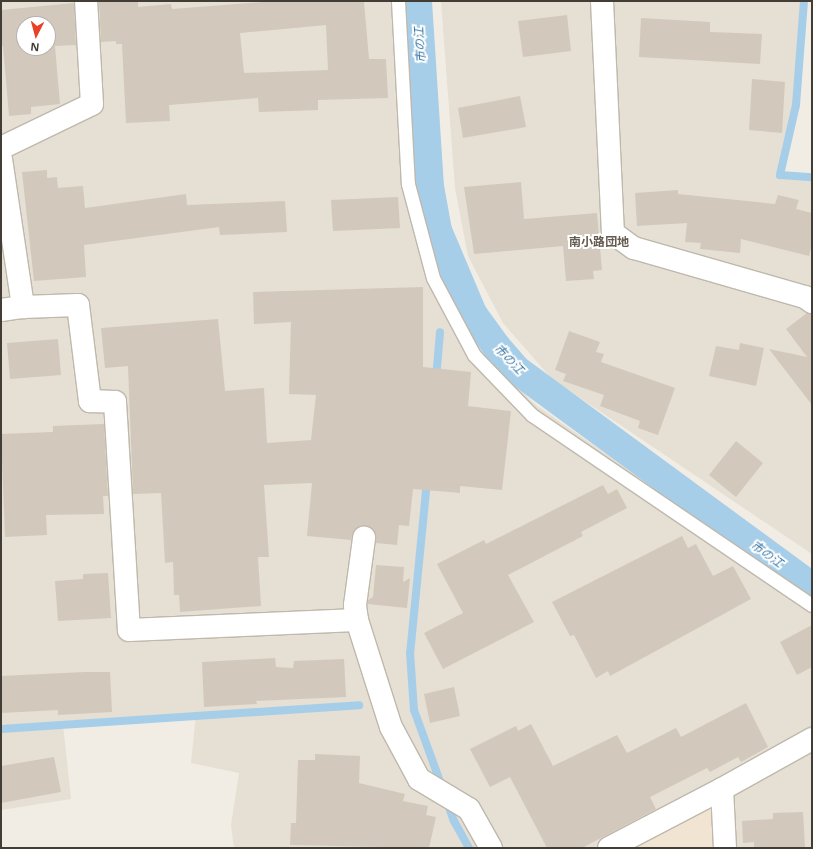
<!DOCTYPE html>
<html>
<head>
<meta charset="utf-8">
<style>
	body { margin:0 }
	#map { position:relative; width:813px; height:849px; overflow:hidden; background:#f1ede5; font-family:"Noto Sans","Noto Sans JP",sans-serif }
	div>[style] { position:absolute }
	.residential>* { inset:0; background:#e5dfd4 }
	.commercial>* { inset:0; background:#f2e4d2 }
	.stream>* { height:8px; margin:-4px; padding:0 4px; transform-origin:4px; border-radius:4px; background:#a6cee9 }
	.canal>* { height:29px; margin:-14.5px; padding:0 14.5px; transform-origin:14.5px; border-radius:14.5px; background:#a6cee9 }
	.building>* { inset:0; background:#d2c9bc }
	.roads { filter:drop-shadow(1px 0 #bfb8ac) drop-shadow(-1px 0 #bfb8ac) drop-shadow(0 1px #bfb8ac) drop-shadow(0 -1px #bfb8ac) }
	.service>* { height:13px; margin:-6.5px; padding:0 6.5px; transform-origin:6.5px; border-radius:6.5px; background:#fff }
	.minor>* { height:22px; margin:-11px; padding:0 11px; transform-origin:11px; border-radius:11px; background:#fff }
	span { translate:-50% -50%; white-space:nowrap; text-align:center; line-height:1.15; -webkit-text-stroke:4px #fff; paint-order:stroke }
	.water-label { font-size:12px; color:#3877a5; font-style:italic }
	.neighbourhood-label { font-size:12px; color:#655b4e; font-weight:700 }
	.frame { position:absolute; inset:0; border:2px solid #433e35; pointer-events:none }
	.north { position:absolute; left:16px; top:16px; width:40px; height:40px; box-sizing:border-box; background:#fff; border:1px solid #b4b2ae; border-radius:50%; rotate:186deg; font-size:11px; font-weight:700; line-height:16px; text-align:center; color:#433e35 }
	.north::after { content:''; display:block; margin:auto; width:14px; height:18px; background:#e74226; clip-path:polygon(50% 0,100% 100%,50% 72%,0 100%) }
</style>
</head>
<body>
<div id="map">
	<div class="residential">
		<i style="clip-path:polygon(evenodd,1px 1px,405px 1px,417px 187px,440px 278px,479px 351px,536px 405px,812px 598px,812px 848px,713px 848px,711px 805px,627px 848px,234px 848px,231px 825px,239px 773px,191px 763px,196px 715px,63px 725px,71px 799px,1px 810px,1px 1px,24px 24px,48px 24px,48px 48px,24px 48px,24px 24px)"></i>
		<i style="clip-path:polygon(441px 1px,804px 1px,796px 105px,780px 175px,812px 177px,812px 554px,552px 379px,503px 323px,468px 256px,455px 188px)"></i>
	</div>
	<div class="commercial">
		<i style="clip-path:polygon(711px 805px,713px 848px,627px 848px)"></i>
	</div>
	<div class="stream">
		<i style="left:804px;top:1px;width:104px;rotate:94.4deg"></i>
		<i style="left:796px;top:105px;width:72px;rotate:102.9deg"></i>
		<i style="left:780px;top:175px;width:32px;rotate:4deg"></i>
		<i style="left:436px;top:379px;width:47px;rotate:-85.1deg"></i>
		<i style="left:427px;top:481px;width:173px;rotate:95.6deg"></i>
		<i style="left:410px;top:653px;width:57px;rotate:86deg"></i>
		<i style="left:414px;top:710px;width:82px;rotate:70deg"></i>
		<i style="left:1px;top:729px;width:359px;rotate:-3.8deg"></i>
		<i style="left:447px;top:802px;width:20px;rotate:70deg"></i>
		<i style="left:454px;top:821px;width:31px;rotate:61deg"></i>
	</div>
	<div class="canal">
		<i style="left:417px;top:1px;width:185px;rotate:86.3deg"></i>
		<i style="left:429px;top:186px;width:45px;rotate:79.7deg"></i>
		<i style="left:437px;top:230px;width:90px;rotate:67.1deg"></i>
		<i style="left:472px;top:313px;width:41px;rotate:54deg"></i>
		<i style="left:496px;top:346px;width:32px;rotate:49deg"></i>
		<i style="left:517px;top:370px;width:366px;rotate:36.3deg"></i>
	</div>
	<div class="building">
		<i style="clip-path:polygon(evenodd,99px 1px,138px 1px,138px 7px,171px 4px,172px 9px,275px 1px,364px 2px,369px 59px,386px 59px,388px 98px,318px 100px,318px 110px,259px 112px,258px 98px,169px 105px,170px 121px,126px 123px,122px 44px,116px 44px,116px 41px,101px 42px,99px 1px,326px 25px,328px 70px,244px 73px,240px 33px,326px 25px)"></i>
		<i style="clip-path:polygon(evenodd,74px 3px,76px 45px,55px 46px,60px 104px,31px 107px,31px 114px,9px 116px,3px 46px,1px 46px,1px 10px,74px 3px,24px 24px,48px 24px,48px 48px,24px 48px,24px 24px)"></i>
		<i style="clip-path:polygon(567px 15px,571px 51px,523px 57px,518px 21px)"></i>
		<i style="clip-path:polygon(641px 18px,710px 22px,710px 32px,762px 34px,760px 64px,639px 57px)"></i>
		<i style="clip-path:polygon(752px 79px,785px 82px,782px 133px,749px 130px)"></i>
		<i style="clip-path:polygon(520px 96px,526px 127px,463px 138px,458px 108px)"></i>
		<i style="clip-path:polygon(47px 170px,47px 178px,57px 177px,58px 188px,83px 186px,85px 208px,186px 194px,187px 205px,285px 201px,287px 232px,220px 235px,219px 227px,84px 245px,86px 277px,34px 281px,22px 172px)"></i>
		<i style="clip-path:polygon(521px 182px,524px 219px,597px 213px,602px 270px,593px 271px,594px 279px,566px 281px,563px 246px,474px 254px,464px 187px)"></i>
		<i style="clip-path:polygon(678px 190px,678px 194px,775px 204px,778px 195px,799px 200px,796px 209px,812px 213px,812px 244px,809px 256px,741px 239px,740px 253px,700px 249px,701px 243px,685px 242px,687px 223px,637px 226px,635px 193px)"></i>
		<i style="clip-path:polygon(398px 197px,400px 228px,333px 231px,331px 200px)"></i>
		<i style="clip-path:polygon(423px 287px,423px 367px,471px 372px,468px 406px,511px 411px,502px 490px,460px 486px,460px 493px,413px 489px,409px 526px,399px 525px,397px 545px,376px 543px,375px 533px,365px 526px,354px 530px,351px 540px,307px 536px,312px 483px,264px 485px,269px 557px,258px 557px,261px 606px,180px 612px,179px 595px,174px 595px,173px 562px,165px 563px,161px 493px,133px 494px,128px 366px,105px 368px,101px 328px,218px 319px,225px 391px,264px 388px,267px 443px,311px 440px,316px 395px,289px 394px,291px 322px,254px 324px,253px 292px)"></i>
		<i style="clip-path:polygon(807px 313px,812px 314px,812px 405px,769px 349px,807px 357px,786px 329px)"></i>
		<i style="clip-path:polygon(569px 331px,600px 342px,596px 352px,604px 354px,601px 362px,675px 388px,658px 435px,638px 428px,640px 421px,600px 406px,604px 395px,563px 381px,566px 374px,555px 370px)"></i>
		<i style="clip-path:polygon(58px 339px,61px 375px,10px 379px,7px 343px)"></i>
		<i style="clip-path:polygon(740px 343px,764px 348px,756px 386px,709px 376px,716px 346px,739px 350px)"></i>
		<i style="clip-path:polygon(104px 424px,108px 496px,103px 496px,104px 514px,46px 515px,47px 535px,5px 537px,1px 434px,53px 432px,53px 426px)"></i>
		<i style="clip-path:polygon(736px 441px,763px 463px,736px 497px,709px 475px)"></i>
		<i style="clip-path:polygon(603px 485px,608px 494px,617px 489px,627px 508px,581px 532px,583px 536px,508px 575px,534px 622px,443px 669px,424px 633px,463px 613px,437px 564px,484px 540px,486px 544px)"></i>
		<i style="clip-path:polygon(682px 536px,688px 548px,696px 544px,713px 576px,733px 566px,751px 599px,610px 676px,608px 671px,596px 678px,574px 635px,570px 636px,552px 602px)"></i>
		<i style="clip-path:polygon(376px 565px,404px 567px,403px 582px,410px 578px,407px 608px,368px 604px,368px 600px,373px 597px)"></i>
		<i style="clip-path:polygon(108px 573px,111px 618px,58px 621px,55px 581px,83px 579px,83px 574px)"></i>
		<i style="clip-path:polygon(812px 625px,812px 667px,797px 675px,780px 642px)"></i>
		<i style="clip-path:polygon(275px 658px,276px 667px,293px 668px,294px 661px,344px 659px,346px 697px,256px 701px,257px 704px,204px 707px,202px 662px)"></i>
		<i style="clip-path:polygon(85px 672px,110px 672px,112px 712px,58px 715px,58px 710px,1px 713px,1px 676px)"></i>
		<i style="clip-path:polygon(454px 687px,460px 716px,430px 723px,424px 694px)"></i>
		<i style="clip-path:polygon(746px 703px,768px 747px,741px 762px,738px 757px,710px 772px,707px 768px,650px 797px,656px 809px,582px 848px,547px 848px,510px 777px,490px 787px,470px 749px,516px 726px,518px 731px,531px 724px,553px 766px,617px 735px,627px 753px,676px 728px,681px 737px)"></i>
		<i style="clip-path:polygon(315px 754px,360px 756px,359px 783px,405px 794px,403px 801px,428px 806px,426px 815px,436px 817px,429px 848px,290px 845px,291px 823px,296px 823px,298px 760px,315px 760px)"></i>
		<i style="clip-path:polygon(54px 757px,61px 792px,1px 803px,1px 766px)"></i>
		<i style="clip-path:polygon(803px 812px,805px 848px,754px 848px,754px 842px,743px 843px,742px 821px,773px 819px,773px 813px)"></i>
	</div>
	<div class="roads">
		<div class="service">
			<i style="left:398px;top:1px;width:183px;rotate:86.9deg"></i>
			<i style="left:408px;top:184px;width:97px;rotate:75.1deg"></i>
			<i style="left:433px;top:278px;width:87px;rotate:62deg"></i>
			<i style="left:474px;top:355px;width:83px;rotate:46deg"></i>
			<i style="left:532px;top:415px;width:338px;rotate:34.2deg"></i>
		</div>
		<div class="minor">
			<i style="left:602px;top:1px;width:232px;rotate:87.3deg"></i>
			<i style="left:613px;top:233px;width:26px;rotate:36deg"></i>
			<i style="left:634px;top:248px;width:178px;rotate:16deg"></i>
			<i style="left:805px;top:297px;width:9px;rotate:36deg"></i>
			<i style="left:1px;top:148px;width:101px;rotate:-25.8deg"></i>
			<i style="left:92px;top:104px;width:103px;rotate:-93.3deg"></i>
			<i style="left:1px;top:159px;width:150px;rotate:81.5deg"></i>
			<i style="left:23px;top:307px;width:55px;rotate:-2.1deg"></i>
			<i style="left:78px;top:305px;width:97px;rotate:82.9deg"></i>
			<i style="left:90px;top:401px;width:25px;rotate:2deg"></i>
			<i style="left:115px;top:402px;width:228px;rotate:86.5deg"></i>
			<i style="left:129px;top:630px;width:228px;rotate:-2.5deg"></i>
			<i style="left:357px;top:620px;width:112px;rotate:72.4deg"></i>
			<i style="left:391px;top:727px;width:59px;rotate:61.7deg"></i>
			<i style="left:419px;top:779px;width:58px;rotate:31deg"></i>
			<i style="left:469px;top:809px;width:45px;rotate:60.6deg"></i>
			<i style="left:1px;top:310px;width:22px;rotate:-8deg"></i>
			<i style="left:357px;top:620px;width:15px;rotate:-98deg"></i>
			<i style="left:355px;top:605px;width:68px;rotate:-82.3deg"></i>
			<i style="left:722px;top:789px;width:59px;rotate:87.1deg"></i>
			<i style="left:609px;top:848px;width:127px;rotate:-27.6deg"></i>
			<i style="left:722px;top:789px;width:103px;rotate:-29.1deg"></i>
		</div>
	</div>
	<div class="water-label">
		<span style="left:420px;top:45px;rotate:-94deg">市の江</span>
		<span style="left:509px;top:359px;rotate:46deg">市の江</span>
		<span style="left:767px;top:554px;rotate:36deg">市の江</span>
	</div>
	<div class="neighbourhood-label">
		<span style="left:599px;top:242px">南小路団地</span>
	</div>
	<div class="frame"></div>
	<div class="north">N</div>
</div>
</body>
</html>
